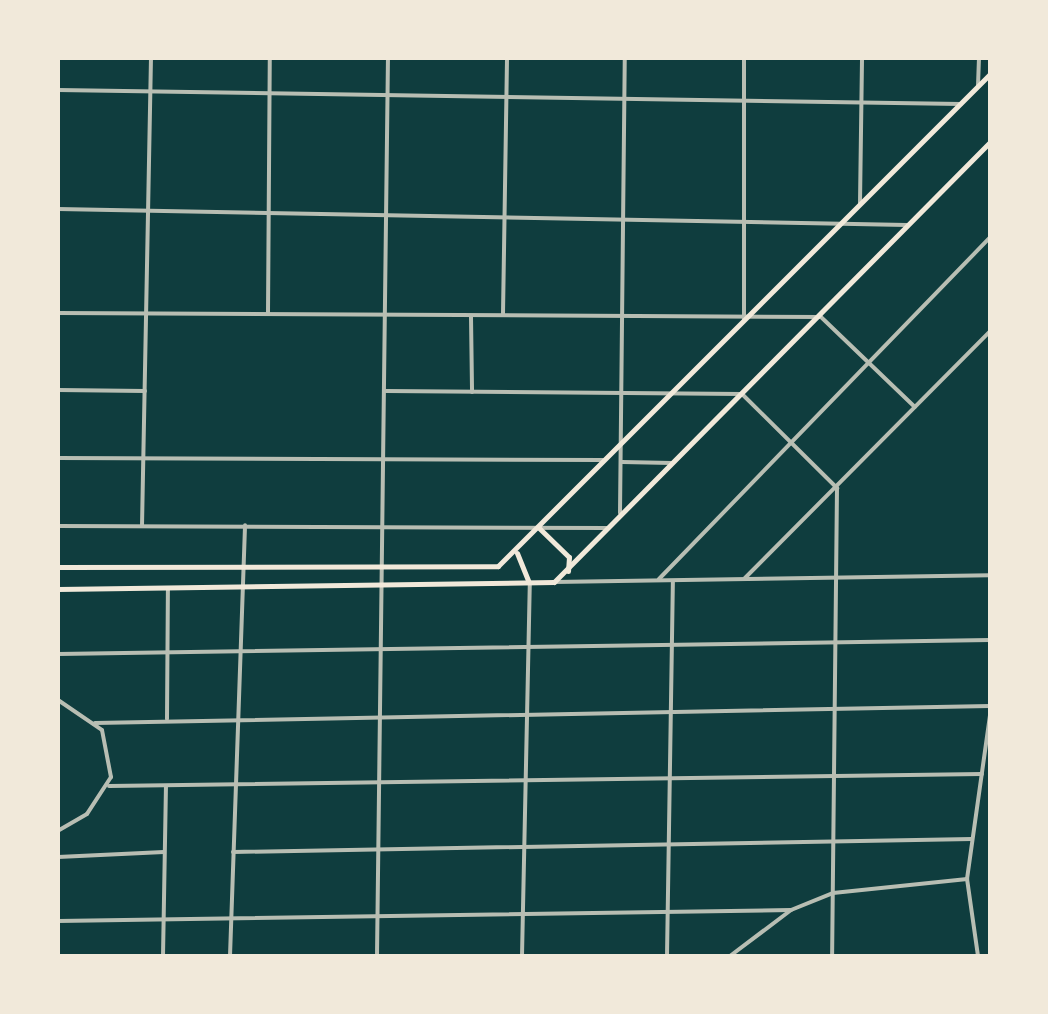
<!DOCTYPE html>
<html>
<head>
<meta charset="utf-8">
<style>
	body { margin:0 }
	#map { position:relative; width:1048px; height:1014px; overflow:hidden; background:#0f3d3e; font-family:Arial,sans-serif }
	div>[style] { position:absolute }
	.minor>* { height:4px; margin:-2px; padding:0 2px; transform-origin:2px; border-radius:2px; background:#b8beb3 }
	.tertiary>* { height:4px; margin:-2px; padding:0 2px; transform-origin:2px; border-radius:2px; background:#b8beb3 }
	.primary>* { height:5px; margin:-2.5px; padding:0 2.5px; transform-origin:2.5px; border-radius:2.5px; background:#f1e9da }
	span { translate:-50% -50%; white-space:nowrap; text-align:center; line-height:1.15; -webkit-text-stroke:8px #f1e9da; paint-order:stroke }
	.frame { position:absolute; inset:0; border:60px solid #f1e9da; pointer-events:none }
</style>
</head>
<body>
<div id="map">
	<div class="minor">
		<i style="left:978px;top:86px;width:28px;rotate:-88deg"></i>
		<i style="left:58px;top:90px;width:903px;rotate:0.89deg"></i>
		<i style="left:860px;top:203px;width:145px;rotate:-89.2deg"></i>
		<i style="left:58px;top:209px;width:849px;rotate:1.08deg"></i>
		<i style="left:58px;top:313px;width:763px;rotate:0.3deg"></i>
		<i style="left:821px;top:317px;width:130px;rotate:43.8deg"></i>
		<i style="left:268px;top:313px;width:255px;rotate:-89.6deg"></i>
		<i style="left:503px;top:314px;width:256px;rotate:-89.1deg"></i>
		<i style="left:471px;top:317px;width:75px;rotate:89.2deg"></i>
		<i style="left:744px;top:319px;width:261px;rotate:-90deg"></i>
		<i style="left:58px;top:390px;width:87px;rotate:0.7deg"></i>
		<i style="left:386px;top:391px;width:356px;rotate:0.5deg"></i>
		<i style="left:742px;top:394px;width:134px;rotate:44.7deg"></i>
		<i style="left:837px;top:488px;width:468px;rotate:90.6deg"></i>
		<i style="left:58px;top:458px;width:545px;rotate:0.21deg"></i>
		<i style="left:622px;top:462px;width:50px;rotate:1.1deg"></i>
		<i style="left:620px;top:513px;width:455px;rotate:-89.4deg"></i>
		<i style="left:58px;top:526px;width:550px;rotate:0.21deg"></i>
		<i style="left:142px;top:526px;width:468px;rotate:-88.9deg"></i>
		<i style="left:745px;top:578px;width:348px;rotate:-45.2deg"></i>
		<i style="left:659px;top:579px;width:476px;rotate:-45.9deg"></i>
		<i style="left:554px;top:582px;width:436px;rotate:-0.9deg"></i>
		<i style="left:58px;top:654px;width:932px;rotate:-0.86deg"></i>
		<i style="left:58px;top:700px;width:53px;rotate:34.3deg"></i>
		<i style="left:102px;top:730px;width:48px;rotate:79.2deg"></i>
		<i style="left:111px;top:777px;width:44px;rotate:123deg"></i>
		<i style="left:87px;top:814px;width:34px;rotate:150deg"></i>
		<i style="left:167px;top:719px;width:130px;rotate:-89.6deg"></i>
		<i style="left:95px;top:723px;width:895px;rotate:-1.09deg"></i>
		<i style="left:109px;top:786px;width:873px;rotate:-0.79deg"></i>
		<i style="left:233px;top:852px;width:739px;rotate:-1.01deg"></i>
		<i style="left:58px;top:857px;width:106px;rotate:-2.7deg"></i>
		<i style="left:58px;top:921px;width:733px;rotate:-0.86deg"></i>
		<i style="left:163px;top:956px;width:170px;rotate:-89deg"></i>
		<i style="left:230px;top:956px;width:431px;rotate:-88deg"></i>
		<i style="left:522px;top:956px;width:373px;rotate:-88.8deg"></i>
		<i style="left:667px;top:956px;width:375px;rotate:-89.1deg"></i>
		<i style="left:730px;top:956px;width:76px;rotate:-37deg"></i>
		<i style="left:791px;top:910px;width:45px;rotate:-22deg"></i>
		<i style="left:833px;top:893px;width:135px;rotate:-6deg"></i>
	</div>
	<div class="tertiary">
		<i style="left:377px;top:956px;width:898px;rotate:-89.3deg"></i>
		<i style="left:978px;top:956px;width:78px;rotate:-98.1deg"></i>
		<i style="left:967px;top:879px;width:165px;rotate:-82deg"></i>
	</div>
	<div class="primary">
		<i style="left:538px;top:527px;width:43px;rotate:44.1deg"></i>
		<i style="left:569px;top:557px;width:14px;rotate:94deg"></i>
		<i style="left:517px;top:553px;width:31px;rotate:68deg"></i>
		<i style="left:58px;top:567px;width:440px;rotate:-0.1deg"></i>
		<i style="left:498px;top:566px;width:696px;rotate:-45deg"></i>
		<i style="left:58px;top:589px;width:496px;rotate:-0.8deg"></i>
		<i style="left:554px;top:582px;width:619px;rotate:-45.26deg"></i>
	</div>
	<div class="frame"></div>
</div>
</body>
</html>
